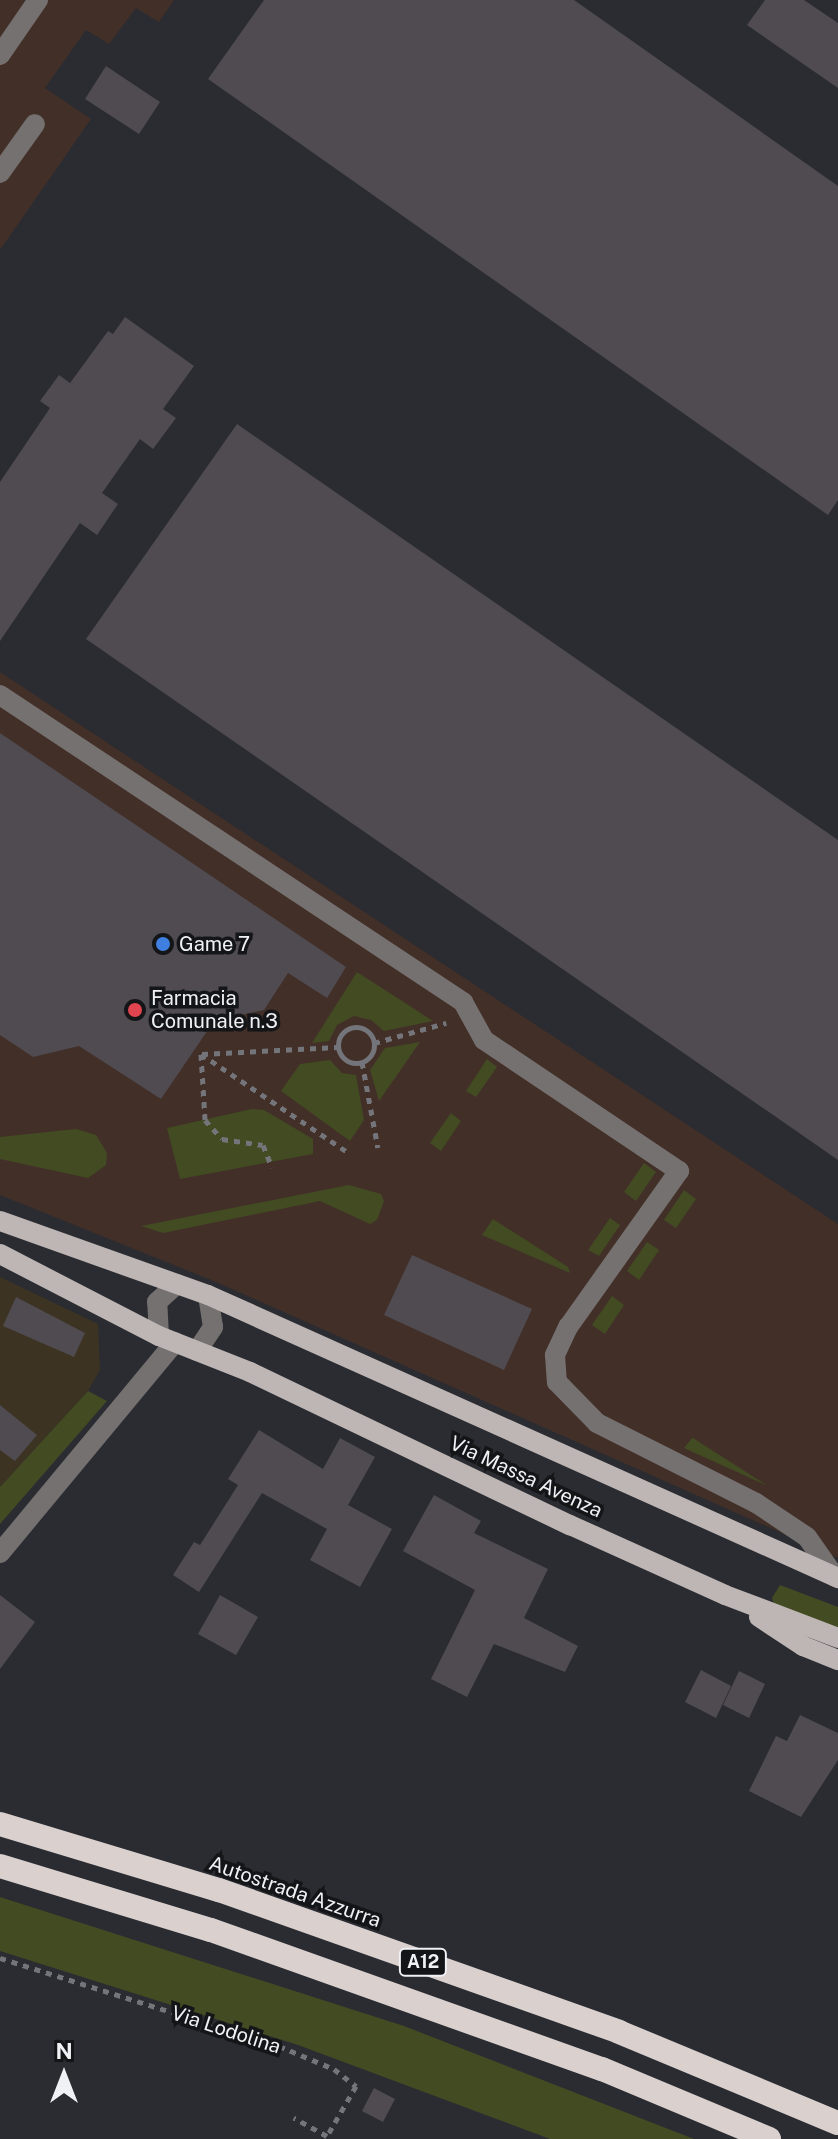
<!DOCTYPE html>
<html>
<head>
<meta charset="utf-8">
<style>
	body { margin:0 }
	#map { position:relative; width:838px; height:2139px; overflow:hidden; background:#2a2c32; font-family:"Public Sans",sans-serif }
	div>[style] { position:absolute }
	.commercial>* { inset:0; background:#422f28 }
	.industrial>* { inset:0; background:#3c3322 }
	.green>* { inset:0; background:#424b22 }
	.building>* { inset:0; background:#4f4b51 }
	.path>* { height:5px; margin-top:-2.5px; transform-origin:0; background:repeating-linear-gradient(90deg,#74757a 0 6px,transparent 0 12px) }
	.path>.ring { margin:-2.5px; padding:0; box-sizing:content-box; background:none; border:5px solid #74757a; border-radius:50% }
	.minor>* { height:20px; margin:-10px; padding:0 10px; transform-origin:10px; border-radius:10px; background:#757170 }
	.major>* { height:20px; margin:-10px; padding:0 10px; transform-origin:10px; border-radius:10px; background:#beb6b4 }
	.highway>* { height:24px; margin:-12px; padding:0 12px; transform-origin:12px; border-radius:12px; background:#dad1cf }
	.dots>* { width:22px; height:22px; translate:-50% -50%; box-sizing:border-box; border:4px solid #141517; border-radius:50% }
	span { translate:-50% -50%; white-space:nowrap; text-align:center; line-height:1.15; -webkit-text-stroke:7px #141517; paint-order:stroke }
	.shield-label span { padding:2px 6px; background:#141517; border:2px solid; border-radius:6px; -webkit-text-stroke-width:0 }
	.shield-label { font-size:18px; color:#f0f1f5; font-weight:700 }
	.poi-label { font-size:20px; color:#f0f1f5 }
	.left { translate:0 -50%; text-align:left }
	.street-label { font-size:20px; color:#f0f1f5 }
	.north { position:absolute; left:24px; top:2035px; width:80px; height:80px; -webkit-text-stroke:6px #141517; paint-order:stroke; rotate:0deg; font-size:22px; font-weight:700; line-height:32px; text-align:center; color:#f0f1f5 }
	.north::after { content:''; display:block; margin:auto; width:28px; height:36px; background:#f0f1f5; clip-path:polygon(50% 0,100% 100%,50% 72%,0 100%) }
</style>
</head>
<body>
<div id="map">
	<div class="commercial">
		<i style="clip-path:polygon(0 0,174px 0,159px 22px,136px 8px,109px 44px,86px 30px,45px 88px,91px 119px,0 250px)"></i>
		<i style="clip-path:polygon(0 672px,838px 1224px,838px 1558px,216px 1282px,0 1195px)"></i>
	</div>
	<div class="industrial">
		<i style="clip-path:polygon(0 1277px,98px 1324px,100px 1370px,88px 1391px,0 1487px)"></i>
	</div>
	<div class="green">
		<i style="clip-path:polygon(357px 972px,433px 1021px,384px 1031px,371px 1020px,354px 1016px,337px 1025px,329px 1041px,312px 1043px)"></i>
		<i style="clip-path:polygon(420px 1042px,379px 1101px,370px 1070px,385px 1048px)"></i>
		<i style="clip-path:polygon(487px 1059px,497px 1067px,476px 1097px,466px 1091px)"></i>
		<i style="clip-path:polygon(330px 1060px,342px 1073px,356px 1075px,364px 1120px,350px 1141px,281px 1091px,300px 1064px)"></i>
		<i style="clip-path:polygon(252px 1109px,264px 1110px,313px 1139px,313px 1154px,180px 1179px,167px 1128px)"></i>
		<i style="clip-path:polygon(451px 1113px,461px 1121px,441px 1151px,430px 1143px)"></i>
		<i style="clip-path:polygon(76px 1129px,96px 1135px,107px 1153px,106px 1165px,88px 1178px,0 1159px,0 1137px)"></i>
		<i style="clip-path:polygon(644px 1163px,656px 1172px,636px 1201px,624px 1192px)"></i>
		<i style="clip-path:polygon(349px 1185px,381px 1194px,384px 1201px,377px 1220px,370px 1224px,320px 1201px,163px 1233px,141px 1226px)"></i>
		<i style="clip-path:polygon(684px 1190px,696px 1199px,676px 1228px,664px 1220px)"></i>
		<i style="clip-path:polygon(610px 1218px,620px 1225px,599px 1256px,588px 1250px)"></i>
		<i style="clip-path:polygon(493px 1219px,568px 1267px,570px 1273px,482px 1235px)"></i>
		<i style="clip-path:polygon(647px 1242px,659px 1250px,639px 1280px,627px 1271px)"></i>
		<i style="clip-path:polygon(612px 1296px,624px 1305px,605px 1334px,592px 1325px)"></i>
		<i style="clip-path:polygon(88px 1391px,107px 1401px,0 1524px,0 1487px)"></i>
		<i style="clip-path:polygon(692px 1438px,693px 1438px,768px 1486px,684px 1448px)"></i>
		<i style="clip-path:polygon(780px 1585px,838px 1607px,838px 1631px,775px 1607px,772px 1598px)"></i>
		<i style="clip-path:polygon(0 1897px,404px 2026px,694px 2139px,550px 2139px,298px 2045px,0 1951px)"></i>
	</div>
	<div class="building">
		<i style="clip-path:polygon(264px 0,574px 0,838px 186px,838px 500px,828px 515px,208px 79px)"></i>
		<i style="clip-path:polygon(765px 0,804px 0,838px 23px,838px 88px,747px 25px)"></i>
		<i style="clip-path:polygon(106px 66px,160px 102px,139px 134px,85px 99px)"></i>
		<i style="clip-path:polygon(125px 317px,194px 366px,163px 409px,176px 418px,153px 449px,140px 439px,102px 493px,118px 504px,97px 535px,80px 523px,0 641px,0 482px,50px 408px,40px 401px,59px 375px,70px 383px,108px 331px,113px 334px)"></i>
		<i style="clip-path:polygon(237px 424px,838px 840px,838px 1160px,86px 639px)"></i>
		<i style="clip-path:polygon(0 733px,346px 967px,327px 998px,288px 973px,264px 1010px,214px 1021px,161px 1099px,79px 1046px,33px 1057px,0 1035px)"></i>
		<i style="clip-path:polygon(412px 1255px,532px 1309px,504px 1370px,384px 1315px)"></i>
		<i style="clip-path:polygon(16px 1297px,85px 1333px,74px 1357px,3px 1326px)"></i>
		<i style="clip-path:polygon(0 1405px,37px 1435px,15px 1461px,0 1450px)"></i>
		<i style="clip-path:polygon(259px 1430px,323px 1469px,340px 1438px,375px 1457px,348px 1505px,392px 1529px,360px 1587px,310px 1560px,327px 1529px,262px 1493px,199px 1592px,173px 1575px,194px 1542px,200px 1545px,238px 1485px,228px 1479px)"></i>
		<i style="clip-path:polygon(434px 1495px,481px 1521px,474px 1533px,548px 1569px,524px 1618px,578px 1646px,565px 1672px,494px 1644px,467px 1697px,431px 1679px,475px 1590px,403px 1551px)"></i>
		<i style="clip-path:polygon(0 1595px,35px 1622px,0 1669px)"></i>
		<i style="clip-path:polygon(220px 1595px,258px 1617px,236px 1655px,198px 1634px)"></i>
		<i style="clip-path:polygon(701px 1670px,731px 1686px,716px 1718px,685px 1702px)"></i>
		<i style="clip-path:polygon(739px 1671px,765px 1684px,749px 1718px,723px 1705px)"></i>
		<i style="clip-path:polygon(800px 1715px,838px 1733px,838px 1760px,801px 1817px,749px 1791px,776px 1736px,787px 1741px)"></i>
		<i style="clip-path:polygon(374px 2088px,395px 2099px,383px 2122px,362px 2111px)"></i>
	</div>
	<div class="path">
		<i class="ring" style="left:338px;top:1027px;width:31px;height:31px"></i>
		<i style="left:374px;top:1043px;width:75px;rotate:-15.5deg"></i>
		<i style="left:201px;top:1054px;width:178px;rotate:33.8deg"></i>
		<i style="left:201px;top:1054px;width:66px;rotate:86.5deg"></i>
		<i style="left:205px;top:1120px;width:25px;rotate:48deg"></i>
		<i style="left:222px;top:1139px;width:41px;rotate:8.3deg"></i>
		<i style="left:263px;top:1145px;width:24px;rotate:68deg"></i>
		<i style="left:202px;top:1054px;width:136px;rotate:-2.9deg"></i>
		<i style="left:362px;top:1062px;width:87px;rotate:79.5deg"></i>
		<i style="left:0;top:1958px;width:293px;rotate:17.5deg"></i>
		<i style="left:279px;top:2046px;width:60px;rotate:22.7deg"></i>
		<i style="left:334px;top:2069px;width:28px;rotate:38deg"></i>
		<i style="left:356px;top:2086px;width:58px;rotate:120.1deg"></i>
		<i style="left:327px;top:2136px;width:38px;rotate:-151deg"></i>
	</div>
	<div class="minor">
		<i style="left:0;top:55px;width:67px;rotate:-55.4deg"></i>
		<i style="left:0;top:173px;width:60px;rotate:-54.5deg"></i>
		<i style="left:0;top:695px;width:556px;rotate:33.55deg"></i>
		<i style="left:463px;top:1002px;width:43px;rotate:61.1deg"></i>
		<i style="left:484px;top:1040px;width:235px;rotate:33.9deg"></i>
		<i style="left:679px;top:1171px;width:191px;rotate:125.4deg"></i>
		<i style="left:568px;top:1327px;width:31px;rotate:115deg"></i>
		<i style="left:555px;top:1355px;width:27px;rotate:86deg"></i>
		<i style="left:557px;top:1382px;width:57px;rotate:45.7deg"></i>
		<i style="left:597px;top:1423px;width:178px;rotate:26.7deg"></i>
		<i style="left:756px;top:1503px;width:61px;rotate:33.7deg"></i>
		<i style="left:807px;top:1537px;width:49px;rotate:55deg"></i>
		<i style="left:159px;top:1336px;width:34px;rotate:-93deg"></i>
		<i style="left:157px;top:1302px;width:27px;rotate:-42deg"></i>
		<i style="left:197px;top:1351px;width:29px;rotate:-56deg"></i>
		<i style="left:213px;top:1327px;width:32px;rotate:-99deg"></i>
		<i style="left:0;top:1553px;width:274px;rotate:-50.3deg"></i>
	</div>
	<div class="major">
		<i style="left:0;top:1221px;width:221px;rotate:19.6deg"></i>
		<i style="left:208px;top:1295px;width:691px;rotate:24.19deg"></i>
		<i style="left:0;top:1254px;width:179px;rotate:27.3deg"></i>
		<i style="left:159px;top:1336px;width:98px;rotate:21.6deg"></i>
		<i style="left:250px;top:1372px;width:355px;rotate:25.6deg"></i>
		<i style="left:570px;top:1525px;width:170px;rotate:24.3deg"></i>
		<i style="left:725px;top:1595px;width:121px;rotate:20.8deg"></i>
		<i style="left:759px;top:1617px;width:53px;rotate:33.4deg"></i>
		<i style="left:803px;top:1646px;width:38px;rotate:22deg"></i>
	</div>
	<div class="highway">
		<i style="left:0;top:1824px;width:229px;rotate:16.8deg"></i>
		<i style="left:219px;top:1890px;width:424px;rotate:19.5deg"></i>
		<i style="left:619px;top:2032px;width:237px;rotate:22.6deg"></i>
		<i style="left:0;top:1866px;width:220px;rotate:16.9deg"></i>
		<i style="left:211px;top:1930px;width:415px;rotate:19.6deg"></i>
		<i style="left:602px;top:2069px;width:181px;rotate:22.7deg"></i>
	</div>
	<div class="dots">
		<i style="left:163px;top:944px;background:#3f7fe0"></i>
		<i style="left:135px;top:1010px;background:#e0444e"></i>
	</div>
	<div class="shield-label">
		<span style="left:423px;top:1962px">A12</span>
	</div>
	<div class="poi-label">
		<span class="left" style="left:179px;top:944px">Game 7</span>
		<span class="left" style="left:151px;top:1010px">Farmacia<br>Comunale n.3</span>
	</div>
	<div class="street-label">
		<span style="left:526px;top:1477px;rotate:25deg">Via Massa Avenza</span>
		<span style="left:295px;top:1892px;rotate:19deg">Autostrada Azzurra</span>
		<span style="left:226px;top:2030px;rotate:18deg">Via Lodolina</span>
	</div>
	<div class="north">N</div>
</div>
</body>
</html>
